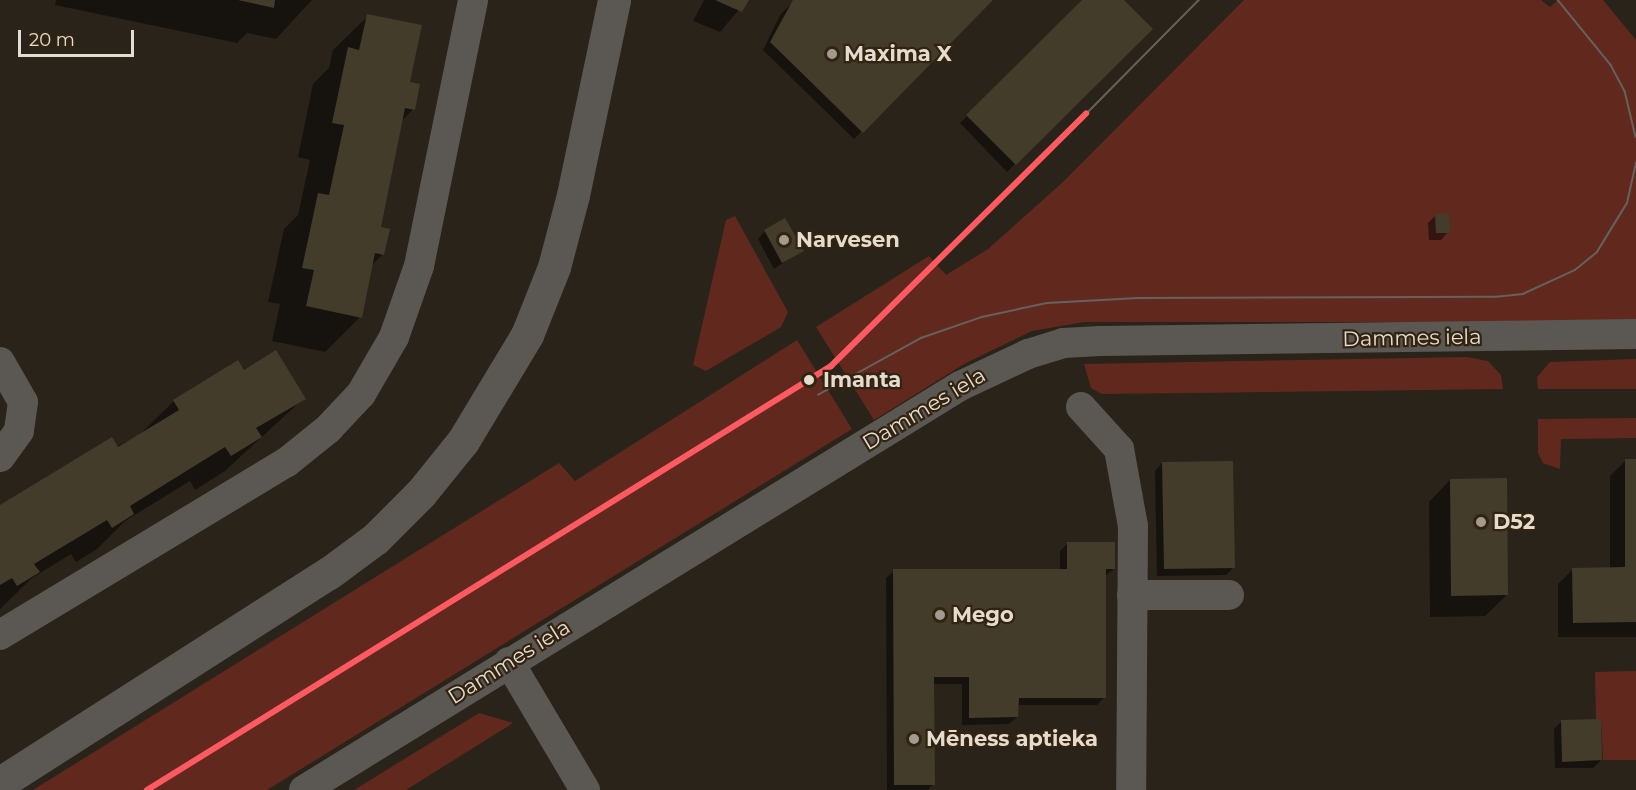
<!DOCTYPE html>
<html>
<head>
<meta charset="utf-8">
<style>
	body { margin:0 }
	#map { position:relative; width:1636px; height:790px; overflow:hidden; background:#2a2319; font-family:Montserrat,sans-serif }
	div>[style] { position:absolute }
	.green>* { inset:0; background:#61291d }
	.shadow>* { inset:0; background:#0007 }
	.building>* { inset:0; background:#433c2b }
	.minor>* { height:30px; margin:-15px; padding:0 15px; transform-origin:15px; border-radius:15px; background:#5b5854 }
	.tertiary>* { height:33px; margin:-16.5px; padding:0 16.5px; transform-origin:16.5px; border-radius:16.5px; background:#5b5854 }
	.tram>* { height:1.5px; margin:-0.75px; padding:0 0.75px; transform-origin:0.75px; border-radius:0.75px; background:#66615b }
	.tram-1>* { height:6px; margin:-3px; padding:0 3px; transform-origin:3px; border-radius:3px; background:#ff5a61 }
	.dots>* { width:16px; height:16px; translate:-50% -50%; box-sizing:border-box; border:3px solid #322411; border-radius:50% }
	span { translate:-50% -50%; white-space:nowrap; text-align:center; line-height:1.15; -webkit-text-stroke:4.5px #322411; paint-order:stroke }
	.poi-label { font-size:21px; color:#e5dcd0; font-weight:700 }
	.left { translate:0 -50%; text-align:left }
	.street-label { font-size:21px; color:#e5dcd0 }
	.stop-label { font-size:21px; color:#e5dcd0; font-weight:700 }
	.scale { position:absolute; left:18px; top:30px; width:116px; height:27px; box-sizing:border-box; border:3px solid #e5dcd0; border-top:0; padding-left:8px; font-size:18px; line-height:21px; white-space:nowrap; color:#e5dcd0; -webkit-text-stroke:4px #322411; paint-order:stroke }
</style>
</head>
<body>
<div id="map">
	<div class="green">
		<i style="clip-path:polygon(1244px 0,1541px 0,1550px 7px,1558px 0,1603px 0,1636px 40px,1636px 322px,1084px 322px,1032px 331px,964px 364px,874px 420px,816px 327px,929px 256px,946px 275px,988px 249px,1063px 182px)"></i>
		<i style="clip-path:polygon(735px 216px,788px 312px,781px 327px,706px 371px,693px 365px,726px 220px)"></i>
		<i style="clip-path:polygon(797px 340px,852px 429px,267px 790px,33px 790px,559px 463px,575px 481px)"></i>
		<i style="clip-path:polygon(1467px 357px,1488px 361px,1501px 375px,1503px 389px,1102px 394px,1091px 388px,1084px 364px)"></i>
		<i style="clip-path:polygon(1636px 359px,1636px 389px,1538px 389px,1537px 377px,1550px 362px)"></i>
		<i style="clip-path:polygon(1636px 418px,1636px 438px,1561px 439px,1560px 469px,1543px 463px,1538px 453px,1538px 419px)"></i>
		<i style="clip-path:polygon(1636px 671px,1636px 760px,1603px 760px,1601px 720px,1596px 719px,1595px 672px)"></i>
		<i style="clip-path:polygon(479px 713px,513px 723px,406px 790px,354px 790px)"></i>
	</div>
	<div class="shadow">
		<i style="clip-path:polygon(56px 0,312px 0,276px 39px,247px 33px,237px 43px,55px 5px)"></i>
		<i style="clip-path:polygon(704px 0,747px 0,720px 32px,693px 21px)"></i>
		<i style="clip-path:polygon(795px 0,991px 0,854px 139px,763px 50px,780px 15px)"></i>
		<i style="clip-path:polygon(1084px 0,1122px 0,1151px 29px,1007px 172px,960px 123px)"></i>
		<i style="clip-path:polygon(368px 16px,409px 83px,413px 109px,401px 122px,379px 228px,383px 254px,370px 267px,360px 317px,325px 352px,272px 341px,280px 304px,268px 302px,284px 229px,298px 215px,310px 160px,298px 157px,313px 84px,329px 68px,333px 50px)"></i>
		<i style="clip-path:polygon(1436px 215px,1448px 232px,1441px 240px,1429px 240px,1428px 223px)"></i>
		<i style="clip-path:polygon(765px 231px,802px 250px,774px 269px,758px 239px)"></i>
		<i style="clip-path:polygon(244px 372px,304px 398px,225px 471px,195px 490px,190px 481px,125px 521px,97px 549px,76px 562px,71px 554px,32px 578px,0 609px,0 507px,139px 435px,174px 401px)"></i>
		<i style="clip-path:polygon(1625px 461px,1636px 461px,1636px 637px,1558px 637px,1558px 584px,1573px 569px,1610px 569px,1610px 476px)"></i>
		<i style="clip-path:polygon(1162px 463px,1234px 567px,1226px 575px,1157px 576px,1155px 471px)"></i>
		<i style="clip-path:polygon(1450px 480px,1507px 595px,1485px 616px,1430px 617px,1429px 502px)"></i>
		<i style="clip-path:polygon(1068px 543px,1114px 569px,1105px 576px,1105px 697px,1097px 705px,1017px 705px,1017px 717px,1009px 724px,962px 725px,962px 684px,933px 684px,933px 785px,928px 790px,887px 790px,886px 578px,894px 571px,1060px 571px,1060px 551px)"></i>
		<i style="clip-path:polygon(1561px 722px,1601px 760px,1593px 768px,1555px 768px,1554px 729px)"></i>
	</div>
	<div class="building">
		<i style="clip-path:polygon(238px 0,275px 0,274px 8px)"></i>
		<i style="clip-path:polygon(715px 0,749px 0,742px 12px)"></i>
		<i style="clip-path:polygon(793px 0,993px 0,863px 133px,770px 42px)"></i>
		<i style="clip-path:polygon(1082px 0,1124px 0,1153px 29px,1016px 165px,966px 115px)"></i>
		<i style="clip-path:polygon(367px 14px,422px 25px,410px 82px,420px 84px,415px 110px,405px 108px,381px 227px,390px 229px,384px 255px,375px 253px,362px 318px,306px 306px,314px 270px,302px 268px,318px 193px,329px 195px,344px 125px,332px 123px,348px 47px,359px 50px)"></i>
		<i style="clip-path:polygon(1449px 213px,1450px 233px,1436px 233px,1435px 214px)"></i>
		<i style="clip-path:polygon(785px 218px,804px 251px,782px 263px,764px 230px)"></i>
		<i style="clip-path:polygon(276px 350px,306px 399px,256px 428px,262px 437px,231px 456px,225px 447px,130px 506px,134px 514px,112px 528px,107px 520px,34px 564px,40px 572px,17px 586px,12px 578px,0 585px,0 505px,112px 437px,118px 447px,179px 410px,173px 400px,238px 360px,244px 370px)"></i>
		<i style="clip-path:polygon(1625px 459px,1636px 459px,1636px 622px,1573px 623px,1572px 568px,1625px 567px)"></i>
		<i style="clip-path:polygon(1233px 461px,1235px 568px,1164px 569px,1162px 462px)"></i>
		<i style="clip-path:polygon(1507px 478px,1508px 595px,1451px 596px,1450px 479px)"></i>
		<i style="clip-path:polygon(1067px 542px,1115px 542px,1115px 569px,1106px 569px,1106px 698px,1019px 698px,1018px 717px,969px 718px,969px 677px,934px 677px,935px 785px,894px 785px,893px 569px,1067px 569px)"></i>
		<i style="clip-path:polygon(1601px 719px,1602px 760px,1562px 762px,1561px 720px)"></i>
	</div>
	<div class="minor">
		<i style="left:0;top:362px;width:46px;rotate:60.1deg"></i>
		<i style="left:23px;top:402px;width:29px;rotate:98deg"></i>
		<i style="left:19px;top:431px;width:32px;rotate:126deg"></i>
		<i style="left:1081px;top:407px;width:57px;rotate:47.9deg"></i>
		<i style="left:1119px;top:449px;width:78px;rotate:79.7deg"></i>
		<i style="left:1133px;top:526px;width:264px;rotate:90.4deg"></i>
		<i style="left:1132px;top:595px;width:97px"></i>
		<i style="left:0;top:635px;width:335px;rotate:-31.1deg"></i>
		<i style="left:287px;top:462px;width:53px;rotate:-38.8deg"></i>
		<i style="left:328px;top:429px;width:48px;rotate:-46.7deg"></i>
		<i style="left:361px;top:394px;width:66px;rotate:-59.9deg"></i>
		<i style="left:394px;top:337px;width:75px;rotate:-70.6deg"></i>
		<i style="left:419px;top:266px;width:271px;rotate:-78.5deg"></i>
		<i style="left:509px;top:662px;width:149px;rotate:59.3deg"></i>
		<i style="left:304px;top:790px;width:770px;rotate:-31.63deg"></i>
		<i style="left:960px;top:386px;width:75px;rotate:-25.2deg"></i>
		<i style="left:1028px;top:354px;width:37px;rotate:-17deg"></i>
		<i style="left:1063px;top:343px;width:37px;rotate:-3deg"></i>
		<i style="left:1100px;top:341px;width:536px;rotate:-0.75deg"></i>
	</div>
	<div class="tertiary">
		<i style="left:0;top:783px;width:390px;rotate:-32.6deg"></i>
		<i style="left:329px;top:573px;width:57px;rotate:-36.5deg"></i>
		<i style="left:375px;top:539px;width:65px;rotate:-45deg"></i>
		<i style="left:421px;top:493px;width:67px;rotate:-51.1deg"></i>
		<i style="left:463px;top:441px;width:124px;rotate:-58.9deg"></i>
		<i style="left:527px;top:335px;width:73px;rotate:-68.3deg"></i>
		<i style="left:554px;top:267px;width:74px;rotate:-75.2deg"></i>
		<i style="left:573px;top:195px;width:199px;rotate:-78.1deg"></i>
	</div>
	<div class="tram">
		<i style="left:1558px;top:0;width:84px;rotate:50.8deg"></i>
		<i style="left:1611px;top:65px;width:30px;rotate:62deg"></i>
		<i style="left:1625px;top:91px;width:47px;rotate:76.6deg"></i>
		<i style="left:1086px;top:114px;width:161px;rotate:-45.3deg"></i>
		<i style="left:818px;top:395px;width:118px;rotate:-29deg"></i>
		<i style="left:921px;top:338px;width:65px;rotate:-19deg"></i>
		<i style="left:982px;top:317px;width:66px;rotate:-12.2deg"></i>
		<i style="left:1047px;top:303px;width:91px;rotate:-3.1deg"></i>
		<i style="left:1138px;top:298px;width:356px;rotate:-0.2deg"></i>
		<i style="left:1494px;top:297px;width:29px;rotate:-6deg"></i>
		<i style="left:1523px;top:294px;width:57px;rotate:-24.8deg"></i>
		<i style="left:1575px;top:270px;width:28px;rotate:-39deg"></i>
		<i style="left:1597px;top:252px;width:57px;rotate:-58.5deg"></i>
		<i style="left:1627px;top:203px;width:41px;rotate:-77.3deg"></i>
	</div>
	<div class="tram-1">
		<i style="left:147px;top:790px;width:805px;rotate:-31.79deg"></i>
		<i style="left:831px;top:366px;width:359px;rotate:-44.7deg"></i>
	</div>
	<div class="dots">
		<i style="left:832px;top:54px;background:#a49b90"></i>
		<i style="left:784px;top:240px;background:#a49b90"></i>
		<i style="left:809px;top:380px;background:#e5dcd0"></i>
		<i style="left:1481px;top:522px;background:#a49b90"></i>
		<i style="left:940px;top:615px;background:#a49b90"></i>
		<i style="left:914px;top:739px;background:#a49b90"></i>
	</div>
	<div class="poi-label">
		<span class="left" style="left:844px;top:54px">Maxima X</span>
		<span class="left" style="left:796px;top:240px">Narvesen</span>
		<span class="left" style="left:1493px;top:522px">D52</span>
		<span class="left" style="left:952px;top:615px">Mego</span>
		<span class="left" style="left:926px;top:739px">Mēness aptieka</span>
	</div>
	<div class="street-label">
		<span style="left:1412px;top:338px;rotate:-1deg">Dammes iela</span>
		<span style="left:924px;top:409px;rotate:-31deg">Dammes iela</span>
		<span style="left:509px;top:662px;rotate:-32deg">Dammes iela</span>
	</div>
	<div class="stop-label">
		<span class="left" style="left:823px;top:380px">Imanta</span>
	</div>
	<div class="scale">20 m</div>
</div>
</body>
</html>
